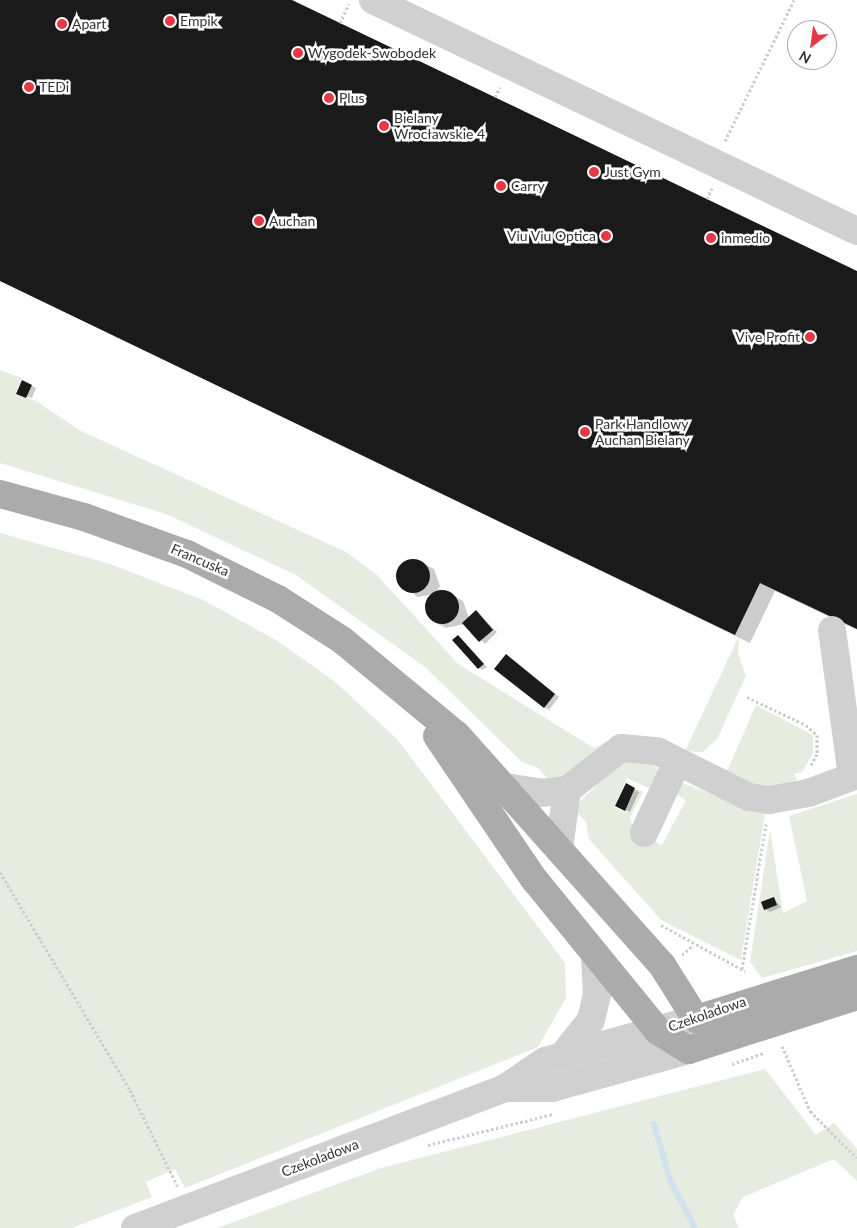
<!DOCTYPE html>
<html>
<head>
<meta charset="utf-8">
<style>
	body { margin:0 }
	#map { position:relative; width:857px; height:1228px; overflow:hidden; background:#fff; font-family:Lato,sans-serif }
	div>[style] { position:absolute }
	.green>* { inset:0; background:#e6ecdf }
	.shadow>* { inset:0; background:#0003 }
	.stream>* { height:6px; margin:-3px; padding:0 3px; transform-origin:3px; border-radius:3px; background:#cfe2ee }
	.building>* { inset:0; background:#1a1a1a }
	.round { border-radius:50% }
	.path>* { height:3px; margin-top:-1.5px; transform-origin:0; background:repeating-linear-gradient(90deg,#cdcdcd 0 2.5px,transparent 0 5px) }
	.minor>* { height:28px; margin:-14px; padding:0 14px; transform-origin:14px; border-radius:14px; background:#d0d0d0 }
	.major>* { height:28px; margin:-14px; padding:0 14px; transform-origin:14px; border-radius:14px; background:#ababab }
	.dots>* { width:14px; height:14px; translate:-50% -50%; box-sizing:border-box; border:2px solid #fff; border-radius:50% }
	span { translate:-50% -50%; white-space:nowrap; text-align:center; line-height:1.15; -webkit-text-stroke:5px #fff; paint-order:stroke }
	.poi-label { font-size:14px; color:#333 }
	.left { translate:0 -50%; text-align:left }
	.right { translate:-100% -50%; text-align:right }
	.street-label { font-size:14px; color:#333 }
	.north { position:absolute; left:787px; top:20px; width:50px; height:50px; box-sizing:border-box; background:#fff; border:1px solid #adadad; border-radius:50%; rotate:210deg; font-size:14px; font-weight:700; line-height:20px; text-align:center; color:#333 }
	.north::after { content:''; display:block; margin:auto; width:18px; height:22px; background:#e63946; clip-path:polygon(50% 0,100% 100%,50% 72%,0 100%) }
</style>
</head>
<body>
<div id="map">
	<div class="green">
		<i style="clip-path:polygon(0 370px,22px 378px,15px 394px,36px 401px,81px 431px,346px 552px,377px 575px,458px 664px,594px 748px,606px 742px,552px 784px,538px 768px,522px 762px,425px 667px,296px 575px,166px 514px,0 463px)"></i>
		<i style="clip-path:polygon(0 533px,110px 564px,203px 600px,276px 640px,334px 681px,397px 739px,565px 963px,566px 998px,538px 1047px,185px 1188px,175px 1169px,146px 1182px,152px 1197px,72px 1228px,0 1228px)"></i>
		<i style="clip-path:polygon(739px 636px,738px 653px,746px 676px,717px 739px,703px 752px,685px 751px)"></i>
		<i style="clip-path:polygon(756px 705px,813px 735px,813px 753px,802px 772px,794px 774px,797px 780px,772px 788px,759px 788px,727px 771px)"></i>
		<i style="clip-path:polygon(623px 760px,653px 764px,659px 771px,658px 784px,648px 788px,627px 778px,614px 807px,625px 812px,636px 789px,643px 792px,630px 818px,635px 831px,662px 845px,686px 800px,672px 792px,682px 783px,765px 813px,741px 960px,661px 920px,589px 839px,586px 822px,573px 808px)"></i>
		<i style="clip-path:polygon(857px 794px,857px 951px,762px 978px,750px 962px,770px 830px,783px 913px,807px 901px,789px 816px)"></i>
		<i style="clip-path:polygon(765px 1069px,816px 1135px,834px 1123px,857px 1149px,857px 1181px,834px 1159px,743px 1197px,733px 1215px,739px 1228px,217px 1228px,381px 1168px)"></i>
	</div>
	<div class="shadow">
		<i style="clip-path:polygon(0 0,290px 0,857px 272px,857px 630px,775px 591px,750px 643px,0 281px)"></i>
		<i style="clip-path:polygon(32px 386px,36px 388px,32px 398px,22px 395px)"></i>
		<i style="clip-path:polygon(416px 560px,434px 569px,440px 586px,435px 594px,417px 597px,397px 576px,399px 567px)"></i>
		<i style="clip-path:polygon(445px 591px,463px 601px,469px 618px,476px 611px,497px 632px,485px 644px,465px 624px,446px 628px,436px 623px,426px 607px,428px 599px)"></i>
		<i style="clip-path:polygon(458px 636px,487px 667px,483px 670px,479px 668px)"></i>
		<i style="clip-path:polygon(507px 655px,559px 697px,549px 710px,544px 707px)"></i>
		<i style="clip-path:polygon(626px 785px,639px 792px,630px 812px,621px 808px)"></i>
		<i style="clip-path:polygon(774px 899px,781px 907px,770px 912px,765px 909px)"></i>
	</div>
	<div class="stream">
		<i style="left:654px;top:1124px;width:58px;rotate:74.1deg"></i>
		<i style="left:670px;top:1180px;width:54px;rotate:62.5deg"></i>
	</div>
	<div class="building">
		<i style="clip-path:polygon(0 0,292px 0,857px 271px,857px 629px,760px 583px,735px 635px,0 281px)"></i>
		<i style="clip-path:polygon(22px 380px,32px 385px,26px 398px,16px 394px)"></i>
		<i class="round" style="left:396px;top:559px;width:34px;height:34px"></i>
		<i class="round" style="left:425px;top:590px;width:34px;height:34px"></i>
		<i style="clip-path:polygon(476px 610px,493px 630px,479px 642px,462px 623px)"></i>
		<i style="clip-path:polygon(458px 635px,484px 664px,478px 669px,452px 640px)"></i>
		<i style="clip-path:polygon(506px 654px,555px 694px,544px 708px,494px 669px)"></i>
		<i style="clip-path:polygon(626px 783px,635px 788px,625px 811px,615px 806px)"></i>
		<i style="clip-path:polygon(774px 897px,777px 905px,764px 910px,761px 902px)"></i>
	</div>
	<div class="path">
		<i style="left:340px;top:23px;width:21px;rotate:-65deg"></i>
		<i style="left:495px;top:97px;width:11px;rotate:-63deg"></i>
		<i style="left:725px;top:141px;width:157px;rotate:-63.9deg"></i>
		<i style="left:707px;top:199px;width:12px;rotate:-66deg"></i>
		<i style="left:747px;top:697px;width:65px;rotate:25.4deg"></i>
		<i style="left:806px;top:725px;width:15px;rotate:42deg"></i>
		<i style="left:817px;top:735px;width:19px;rotate:90deg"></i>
		<i style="left:817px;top:754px;width:13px;rotate:119deg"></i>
		<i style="left:0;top:872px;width:254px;rotate:59.2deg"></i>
		<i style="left:130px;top:1090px;width:108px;rotate:63.7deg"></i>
		<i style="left:661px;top:925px;width:96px;rotate:28.7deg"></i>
		<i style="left:682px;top:955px;width:15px;rotate:-42deg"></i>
		<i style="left:742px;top:969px;width:147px;rotate:-80.6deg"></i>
		<i style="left:782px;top:1046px;width:71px;rotate:66.7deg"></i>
		<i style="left:810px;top:1111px;width:66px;rotate:45deg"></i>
		<i style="left:732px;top:1064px;width:34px;rotate:-19deg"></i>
		<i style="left:428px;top:1145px;width:129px;rotate:-13.9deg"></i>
	</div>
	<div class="minor">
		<i style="left:373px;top:0;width:536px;rotate:25.51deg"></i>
		<i style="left:832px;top:630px;width:147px;rotate:82.2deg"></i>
		<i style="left:505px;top:787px;width:36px;rotate:9deg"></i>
		<i style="left:541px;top:793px;width:26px;rotate:-7deg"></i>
		<i style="left:567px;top:790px;width:68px;rotate:-37.9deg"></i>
		<i style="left:621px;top:748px;width:36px;rotate:5deg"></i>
		<i style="left:657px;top:751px;width:103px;rotate:26.6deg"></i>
		<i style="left:749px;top:797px;width:20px;rotate:9deg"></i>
		<i style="left:769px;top:800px;width:40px;rotate:-10deg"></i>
		<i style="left:808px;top:793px;width:52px;rotate:-20.2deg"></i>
		<i style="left:644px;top:833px;width:78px;rotate:-65.1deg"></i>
		<i style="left:559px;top:849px;width:60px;rotate:-82.3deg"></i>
		<i style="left:564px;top:1054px;width:43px;rotate:-51.5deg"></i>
		<i style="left:591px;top:1020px;width:26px;rotate:-77deg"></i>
		<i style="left:597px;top:995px;width:37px;rotate:-93deg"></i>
		<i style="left:505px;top:1088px;width:47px"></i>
		<i style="left:552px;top:1088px;width:142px;rotate:-15.5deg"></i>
		<i style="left:689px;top:1050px;width:19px;rotate:-78deg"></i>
		<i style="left:135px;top:1228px;width:396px;rotate:-20.7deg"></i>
		<i style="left:505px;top:1088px;width:48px;rotate:-34deg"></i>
		<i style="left:545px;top:1061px;width:157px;rotate:-15.5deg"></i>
	</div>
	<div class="major">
		<i style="left:0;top:494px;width:87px;rotate:15.3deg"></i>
		<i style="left:84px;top:517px;width:109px;rotate:19.8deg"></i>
		<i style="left:187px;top:554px;width:102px;rotate:26.3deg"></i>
		<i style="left:278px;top:599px;width:76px;rotate:32.6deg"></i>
		<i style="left:342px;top:640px;width:149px;rotate:39.6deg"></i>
		<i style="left:457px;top:735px;width:308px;rotate:48.3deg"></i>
		<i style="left:662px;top:965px;width:64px;rotate:57.8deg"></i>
		<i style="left:696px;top:1019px;width:169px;rotate:-17.3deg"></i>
		<i style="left:437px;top:736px;width:173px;rotate:55.9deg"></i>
		<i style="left:534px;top:879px;width:196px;rotate:50.8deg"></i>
		<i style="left:658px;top:1031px;width:36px;rotate:32deg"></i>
		<i style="left:689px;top:1050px;width:176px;rotate:-17.8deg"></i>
	</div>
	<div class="dots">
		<i style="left:170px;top:21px;background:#e63946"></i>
		<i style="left:62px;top:24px;background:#e63946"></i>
		<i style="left:298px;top:53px;background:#e63946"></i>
		<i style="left:29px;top:87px;background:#e63946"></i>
		<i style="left:329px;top:98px;background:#e63946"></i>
		<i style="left:384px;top:126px;background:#e63946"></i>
		<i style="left:594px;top:172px;background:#e63946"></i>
		<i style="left:501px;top:186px;background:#e63946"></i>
		<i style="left:259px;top:221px;background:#e63946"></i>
		<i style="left:606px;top:236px;background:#e63946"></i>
		<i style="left:711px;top:238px;background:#e63946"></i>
		<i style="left:810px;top:337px;background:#e63946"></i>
		<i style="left:585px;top:432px;background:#e63946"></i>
	</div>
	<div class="poi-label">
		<span class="left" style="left:180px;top:21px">Empik</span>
		<span class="left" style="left:72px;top:24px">Apart</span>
		<span class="left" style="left:308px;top:53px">Wygodek-Swobodek</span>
		<span class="left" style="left:39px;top:87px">TEDi</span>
		<span class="left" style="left:339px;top:98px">Plus</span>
		<span class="left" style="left:394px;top:126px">Bielany<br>Wrocławskie 4</span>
		<span class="left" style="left:604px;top:172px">Just Gym</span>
		<span class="left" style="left:511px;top:186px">Carry</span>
		<span class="left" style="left:269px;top:221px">Auchan</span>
		<span class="right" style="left:596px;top:236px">Viu Viu Optica</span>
		<span class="left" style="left:721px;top:238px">inmedio</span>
		<span class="right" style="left:800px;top:337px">Vive Profit</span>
		<span class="left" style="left:595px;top:432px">Park Handlowy<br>Auchan Bielany</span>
	</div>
	<div class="street-label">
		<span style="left:200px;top:560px;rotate:23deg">Francuska</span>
		<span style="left:707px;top:1014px;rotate:-19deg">Czekoladowa</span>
		<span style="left:320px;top:1158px;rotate:-21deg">Czekoladowa</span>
	</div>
	<div class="north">N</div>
</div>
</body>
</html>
